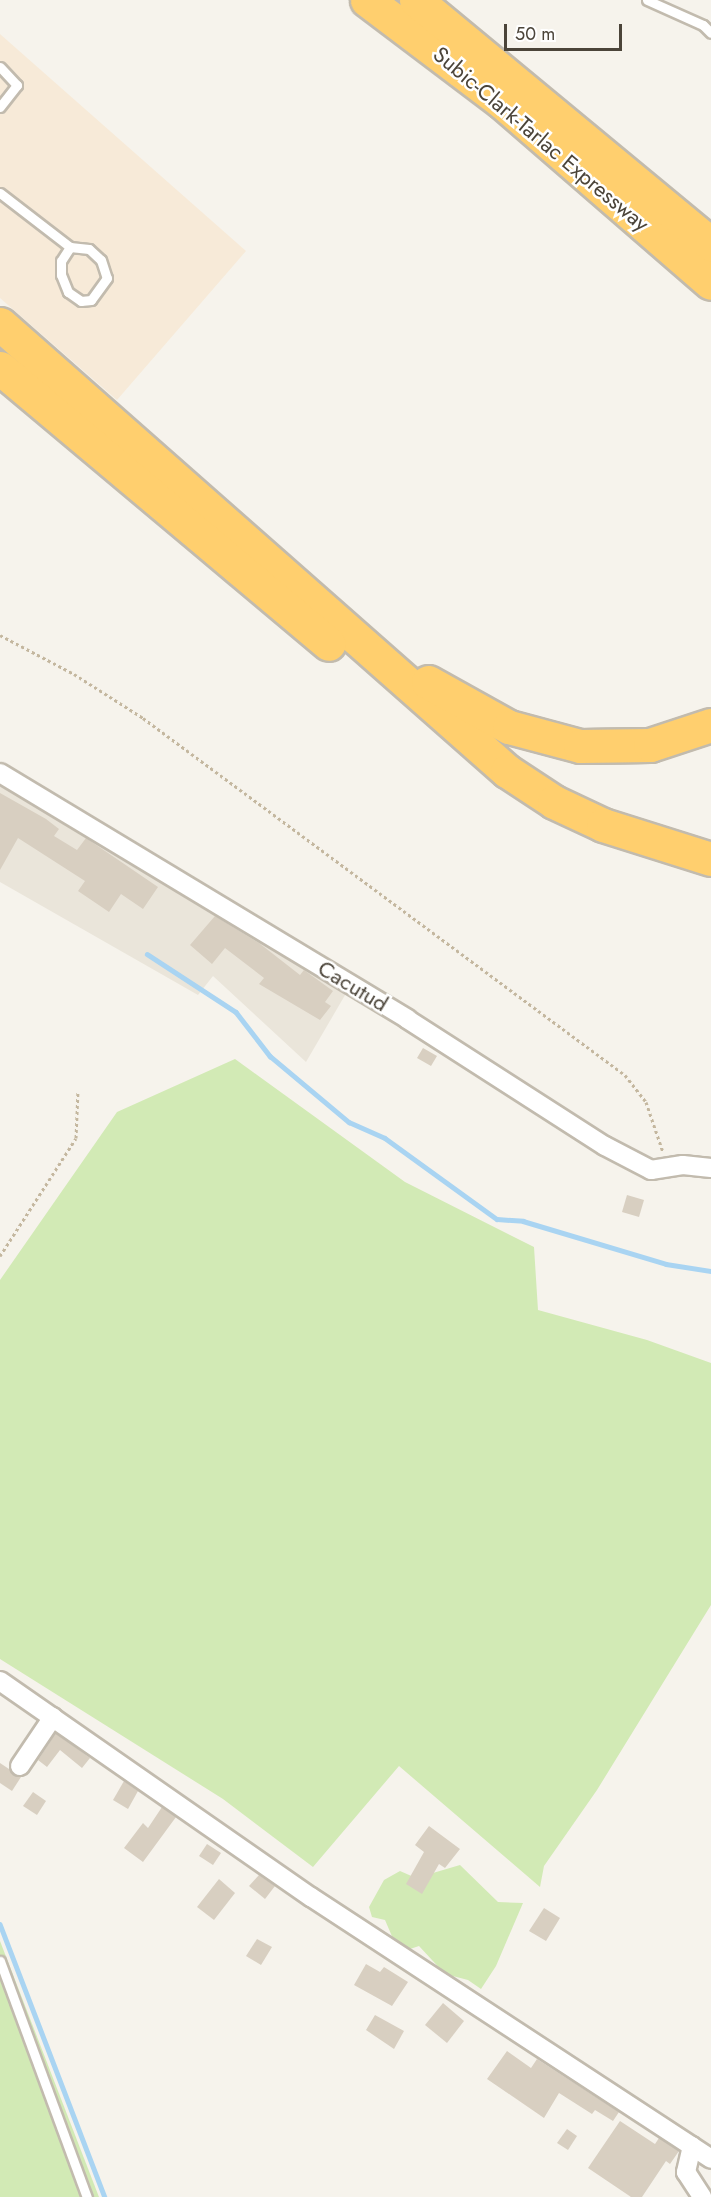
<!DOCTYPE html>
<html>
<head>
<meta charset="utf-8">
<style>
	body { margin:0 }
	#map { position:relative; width:711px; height:2197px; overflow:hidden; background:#f6f3ec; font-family:Jost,sans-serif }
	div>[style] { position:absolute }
	.residential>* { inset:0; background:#eae5da }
	.commercial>* { inset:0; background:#f7ead8 }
	.green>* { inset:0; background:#d2eab5 }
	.stream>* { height:4.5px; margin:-2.25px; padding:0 2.25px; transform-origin:2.25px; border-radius:2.25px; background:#a9d4f2 }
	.building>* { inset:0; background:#d8cfc1 }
	.path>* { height:3px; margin-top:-1.5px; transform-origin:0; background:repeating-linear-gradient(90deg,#c4b79f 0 3px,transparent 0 6px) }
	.roads { filter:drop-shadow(2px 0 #c2bbae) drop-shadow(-2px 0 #c2bbae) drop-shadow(0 2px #c2bbae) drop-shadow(0 -2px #c2bbae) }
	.lane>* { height:9px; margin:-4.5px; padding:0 4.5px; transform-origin:4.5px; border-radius:4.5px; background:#fff }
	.street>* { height:18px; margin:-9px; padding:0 9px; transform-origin:9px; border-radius:9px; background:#fff }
	.highway>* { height:33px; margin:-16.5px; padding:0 16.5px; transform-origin:16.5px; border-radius:16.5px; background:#ffcf6e }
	span { translate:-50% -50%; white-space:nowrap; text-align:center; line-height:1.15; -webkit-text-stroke:5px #fff; paint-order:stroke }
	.street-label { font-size:22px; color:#4b4439 }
	.scale { position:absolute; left:504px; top:24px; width:118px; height:27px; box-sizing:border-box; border:3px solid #4b4439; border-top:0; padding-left:8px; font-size:18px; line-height:21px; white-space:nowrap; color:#4b4439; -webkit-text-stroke:4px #fff; paint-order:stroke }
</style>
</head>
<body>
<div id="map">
	<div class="residential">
		<i style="clip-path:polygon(0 772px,348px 990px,306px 1062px,213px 976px,198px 995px,0 882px)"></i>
	</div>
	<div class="commercial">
		<i style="clip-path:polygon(0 34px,246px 251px,117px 400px,0 298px)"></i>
	</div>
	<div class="green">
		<i style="clip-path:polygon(235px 1059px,405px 1182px,534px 1247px,538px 1310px,647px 1340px,711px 1363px,711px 1605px,597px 1790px,544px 1866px,540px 1887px,399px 1766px,313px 1867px,223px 1799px,0 1659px,0 1280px,117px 1112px)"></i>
		<i style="clip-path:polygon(460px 1865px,498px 1902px,523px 1903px,496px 1966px,481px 1989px,468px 1980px,445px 1974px,419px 1946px,407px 1950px,397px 1948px,385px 1920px,372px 1917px,369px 1907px,384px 1880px,400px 1871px,416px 1878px)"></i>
		<i style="clip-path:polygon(0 1941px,99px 2197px,0 2197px)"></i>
	</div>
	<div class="stream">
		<i style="left:147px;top:954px;width:106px;rotate:33.1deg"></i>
		<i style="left:236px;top:1012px;width:56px;rotate:52.3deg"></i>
		<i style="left:270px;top:1056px;width:103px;rotate:39.9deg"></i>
		<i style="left:349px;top:1122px;width:39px;rotate:24deg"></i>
		<i style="left:385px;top:1138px;width:138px;rotate:35.9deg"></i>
		<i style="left:497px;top:1219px;width:26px;rotate:4deg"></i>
		<i style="left:523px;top:1221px;width:149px;rotate:16.7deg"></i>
		<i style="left:666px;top:1264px;width:46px;rotate:8.8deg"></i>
		<i style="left:0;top:1924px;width:292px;rotate:69deg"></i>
	</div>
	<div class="building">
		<i style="clip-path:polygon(0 793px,46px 819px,59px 829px,54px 836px,77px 850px,86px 838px,158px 887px,143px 909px,121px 894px,109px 912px,78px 891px,85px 881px,18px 838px,0 870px)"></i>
		<i style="clip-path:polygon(215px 916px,259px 943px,300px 975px,304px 970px,333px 991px,325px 1002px,331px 1006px,320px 1020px,259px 984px,264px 978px,225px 948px,212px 964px,190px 945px)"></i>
		<i style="clip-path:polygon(423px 1048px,437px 1056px,431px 1066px,417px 1058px)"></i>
		<i style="clip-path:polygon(627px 1195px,644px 1200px,639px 1217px,622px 1212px)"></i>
		<i style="clip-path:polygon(56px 1733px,90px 1758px,82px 1768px,60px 1750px,47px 1767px,38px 1760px)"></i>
		<i style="clip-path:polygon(0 1763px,21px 1777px,12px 1791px,0 1783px)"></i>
		<i style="clip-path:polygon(124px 1781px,138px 1791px,128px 1809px,113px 1800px)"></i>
		<i style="clip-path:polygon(33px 1792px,46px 1801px,37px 1815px,23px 1806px)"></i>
		<i style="clip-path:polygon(162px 1807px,176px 1817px,143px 1862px,124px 1848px,143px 1823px,148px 1828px)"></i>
		<i style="clip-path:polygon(429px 1826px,460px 1849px,445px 1868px,439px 1864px,422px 1894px,406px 1884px,424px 1852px,415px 1845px)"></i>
		<i style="clip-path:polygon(207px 1844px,221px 1853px,213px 1865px,199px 1856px)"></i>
		<i style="clip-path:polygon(259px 1875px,275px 1886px,265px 1899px,249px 1886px)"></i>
		<i style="clip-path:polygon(219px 1879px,235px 1893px,214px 1920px,197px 1907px)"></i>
		<i style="clip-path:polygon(544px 1908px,560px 1918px,546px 1941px,529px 1931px)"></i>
		<i style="clip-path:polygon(257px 1939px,272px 1947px,261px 1965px,246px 1956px)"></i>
		<i style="clip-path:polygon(366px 1964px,380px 1972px,384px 1967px,408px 1982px,392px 2006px,354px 1985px)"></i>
		<i style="clip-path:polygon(443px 2003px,464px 2021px,447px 2043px,425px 2025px)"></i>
		<i style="clip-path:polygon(375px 2015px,404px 2031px,394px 2049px,366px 2030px)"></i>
		<i style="clip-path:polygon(507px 2051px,531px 2068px,537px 2059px,619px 2112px,613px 2121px,595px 2110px,592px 2114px,559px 2093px,544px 2118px,487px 2079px)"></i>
		<i style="clip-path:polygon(620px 2121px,655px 2144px,659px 2138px,679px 2151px,670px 2164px,666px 2161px,642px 2197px,631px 2197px,588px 2168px)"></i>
		<i style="clip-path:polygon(567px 2129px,577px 2136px,568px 2150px,557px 2143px)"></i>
	</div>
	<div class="path">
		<i style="left:0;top:635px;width:84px;rotate:27.8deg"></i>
		<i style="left:74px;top:674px;width:82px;rotate:32.5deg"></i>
		<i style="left:143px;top:718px;width:600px;rotate:36.53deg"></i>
		<i style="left:625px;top:1075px;width:34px;rotate:52deg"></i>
		<i style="left:646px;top:1102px;width:53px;rotate:71.2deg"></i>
		<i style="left:0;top:1256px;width:140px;rotate:-57.2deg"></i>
		<i style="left:76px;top:1138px;width:47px;rotate:-87.6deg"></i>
	</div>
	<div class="roads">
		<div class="lane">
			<i style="left:647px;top:0;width:61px;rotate:24.1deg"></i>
			<i style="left:703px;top:25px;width:11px;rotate:45deg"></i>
			<i style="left:0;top:67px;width:25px;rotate:47deg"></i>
			<i style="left:17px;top:85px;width:28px;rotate:128deg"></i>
			<i style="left:0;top:193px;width:88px;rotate:37.6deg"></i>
			<i style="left:70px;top:247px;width:19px;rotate:6deg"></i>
			<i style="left:89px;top:249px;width:16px;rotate:43deg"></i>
			<i style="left:101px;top:260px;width:19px;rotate:72deg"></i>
			<i style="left:107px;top:278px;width:27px;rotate:126deg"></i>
			<i style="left:91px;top:300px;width:10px;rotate:174deg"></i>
			<i style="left:81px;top:301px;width:16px;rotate:-145deg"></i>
			<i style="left:68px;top:292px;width:18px;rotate:-112deg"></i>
			<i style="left:61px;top:275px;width:14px;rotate:-90deg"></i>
			<i style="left:61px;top:261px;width:17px;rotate:-57deg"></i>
			<i style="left:0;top:1961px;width:252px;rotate:69.8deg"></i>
		</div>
		<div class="street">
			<i style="left:0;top:773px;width:476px;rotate:31.1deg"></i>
			<i style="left:407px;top:1019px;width:235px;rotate:32.7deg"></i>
			<i style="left:605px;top:1146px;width:52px;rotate:27.6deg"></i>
			<i style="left:651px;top:1170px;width:32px;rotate:-9deg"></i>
			<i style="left:683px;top:1165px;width:28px;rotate:6deg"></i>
			<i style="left:0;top:1681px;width:379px;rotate:34.8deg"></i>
			<i style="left:311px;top:1897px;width:478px;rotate:33.2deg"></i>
			<i style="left:20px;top:1766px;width:59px;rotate:-56deg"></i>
			<i style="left:692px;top:2146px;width:27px;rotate:103deg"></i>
			<i style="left:686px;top:2172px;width:30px;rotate:57deg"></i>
		</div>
		<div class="highway">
			<i style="left:367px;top:0;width:169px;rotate:37.1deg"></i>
			<i style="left:502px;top:102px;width:276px;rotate:40.9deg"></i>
			<i style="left:416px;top:0;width:383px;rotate:39.6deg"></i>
			<i style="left:0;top:324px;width:676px;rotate:41.4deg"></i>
			<i style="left:507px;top:771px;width:56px;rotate:33.4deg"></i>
			<i style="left:554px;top:802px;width:54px;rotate:25.1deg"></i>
			<i style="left:603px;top:825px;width:113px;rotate:17.5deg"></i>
			<i style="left:0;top:368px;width:429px;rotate:40deg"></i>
			<i style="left:428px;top:682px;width:93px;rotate:29.1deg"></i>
			<i style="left:509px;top:727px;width:73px;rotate:15deg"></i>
			<i style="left:580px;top:746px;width:70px;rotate:-0.8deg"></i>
			<i style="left:650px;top:745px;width:64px;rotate:-18.2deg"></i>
		</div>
	</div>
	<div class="street-label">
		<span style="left:541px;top:139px;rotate:40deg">Subic-Clark-Tarlac Expressway</span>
		<span style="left:353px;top:986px;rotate:31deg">Cacutud</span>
	</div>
	<div class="scale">50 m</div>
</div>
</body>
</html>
